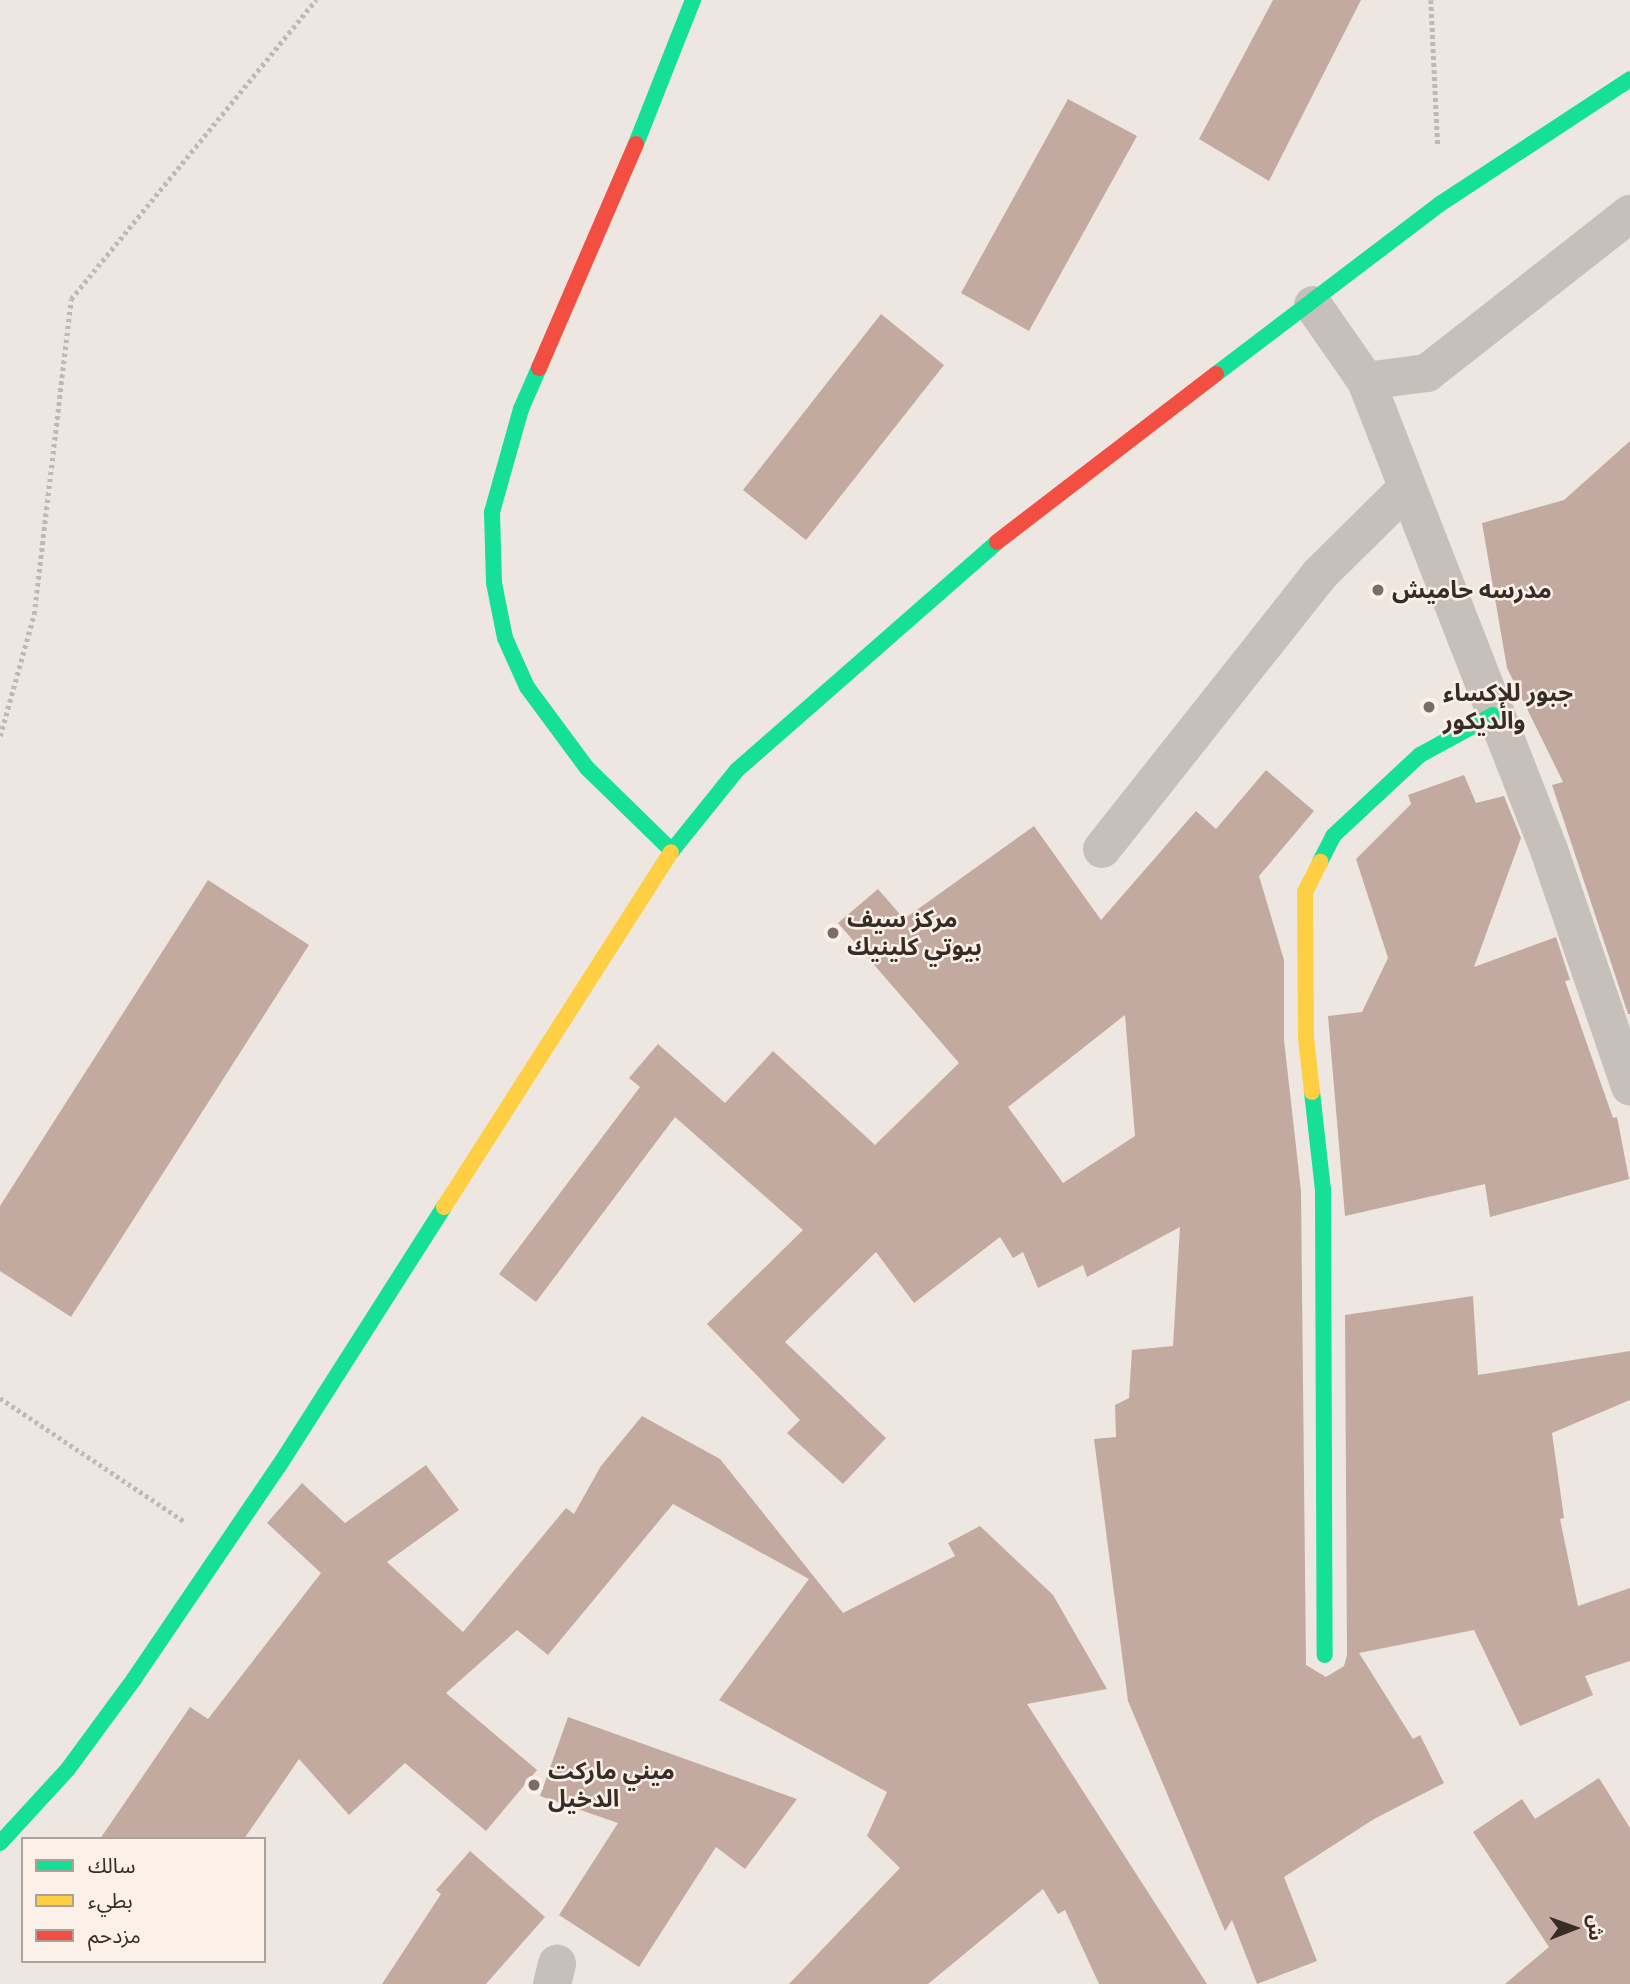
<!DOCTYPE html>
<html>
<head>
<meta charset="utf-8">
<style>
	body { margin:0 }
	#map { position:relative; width:1630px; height:1984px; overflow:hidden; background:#eee7e1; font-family:Inter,"Noto Sans Arabic",sans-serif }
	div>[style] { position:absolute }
	.building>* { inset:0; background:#c3aaa1 }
	.path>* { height:4.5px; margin-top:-2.25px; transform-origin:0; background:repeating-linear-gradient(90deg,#c0b8b2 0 3.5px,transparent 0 7px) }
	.street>* { height:38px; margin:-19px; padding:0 19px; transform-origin:19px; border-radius:19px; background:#c7c0ba }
	.fast>* { height:16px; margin:-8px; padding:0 8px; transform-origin:8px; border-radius:8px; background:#16e098 }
	.slow>* { height:16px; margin:-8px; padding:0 8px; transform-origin:8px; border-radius:8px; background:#ffcf43 }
	.jam>* { height:16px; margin:-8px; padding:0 8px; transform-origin:8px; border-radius:8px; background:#f24e42 }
	.dots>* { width:19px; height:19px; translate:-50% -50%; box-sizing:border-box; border:4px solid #fbf1e8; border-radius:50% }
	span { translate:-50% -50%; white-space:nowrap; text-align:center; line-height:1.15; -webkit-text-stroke:5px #fbf1e8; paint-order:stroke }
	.poi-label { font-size:24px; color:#382c27; font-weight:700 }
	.left { translate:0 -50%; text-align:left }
	.legend { position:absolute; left:21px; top:1837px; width:245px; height:126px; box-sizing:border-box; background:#fbf1e8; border:2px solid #ada29b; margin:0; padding:9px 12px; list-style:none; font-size:21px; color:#382c27 }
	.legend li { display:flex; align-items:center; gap:14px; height:35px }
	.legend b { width:35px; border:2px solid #ada29b }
	.north { position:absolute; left:1539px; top:1893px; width:70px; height:70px; -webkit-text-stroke:5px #fbf1e8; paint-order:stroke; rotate:89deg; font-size:19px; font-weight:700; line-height:28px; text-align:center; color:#382c27 }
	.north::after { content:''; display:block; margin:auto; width:24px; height:32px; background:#382c27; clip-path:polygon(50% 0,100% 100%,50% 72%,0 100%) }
</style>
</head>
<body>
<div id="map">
	<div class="building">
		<i style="clip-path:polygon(1273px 0,1361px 0,1269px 181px,1199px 139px)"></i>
		<i style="clip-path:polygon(1068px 99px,1137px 136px,1029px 331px,961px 293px)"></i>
		<i style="clip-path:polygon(881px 314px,944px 365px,806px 540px,743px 490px)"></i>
		<i style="clip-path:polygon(1630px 441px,1630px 1014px,1628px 1014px,1552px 785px,1563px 782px,1507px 668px,1482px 523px,1564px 500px)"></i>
		<i style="clip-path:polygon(evenodd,1266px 770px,1314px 811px,1259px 876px,1284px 960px,1284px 1040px,1301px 1191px,1306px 1665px,1326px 1677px,1344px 1666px,1347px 1655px,1345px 1315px,1473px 1296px,1478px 1375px,1630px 1351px,1630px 1400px,1552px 1433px,1564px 1518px,1560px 1519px,1578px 1606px,1630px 1588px,1630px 1661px,1585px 1676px,1593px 1695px,1520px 1726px,1474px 1630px,1359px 1653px,1413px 1739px,1420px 1735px,1444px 1783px,1374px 1819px,1284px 1877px,1317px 1961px,1257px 1984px,1232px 1920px,1225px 1931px,1128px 1701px,1094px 1439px,1116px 1437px,1115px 1405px,1129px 1398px,1132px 1350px,1173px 1346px,1180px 1227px,1087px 1277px,1083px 1265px,1038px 1288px,1023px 1252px,1013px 1258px,1000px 1237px,914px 1303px,876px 1252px,785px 1342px,886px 1438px,843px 1484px,787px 1433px,800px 1420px,707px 1324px,803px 1230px,675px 1117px,536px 1302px,499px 1274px,640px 1087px,629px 1078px,658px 1044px,725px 1103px,773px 1051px,875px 1145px,959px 1063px,838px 923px,878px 889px,904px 919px,1034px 826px,1101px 920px,1196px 811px,1216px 829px,1266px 770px,1125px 1015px,1135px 1136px,1063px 1183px,1008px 1107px,1125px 1015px)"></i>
		<i style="clip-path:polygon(1464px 775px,1476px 803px,1504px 796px,1521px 838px,1474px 967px,1556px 937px,1570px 980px,1565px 981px,1613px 1118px,1617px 1117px,1629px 1179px,1490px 1217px,1485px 1184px,1345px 1216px,1328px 1016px,1362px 1012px,1388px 958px,1356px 859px,1411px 804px,1408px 795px)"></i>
		<i style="clip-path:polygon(208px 880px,309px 945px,71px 1317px,0 1271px,0 1206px)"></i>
		<i style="clip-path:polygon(642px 1416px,720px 1459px,843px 1613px,955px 1556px,948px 1543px,980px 1526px,1053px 1595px,1107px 1689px,1027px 1704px,1207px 1984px,1099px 1984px,1065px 1910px,1058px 1914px,1043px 1889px,928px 1984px,789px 1984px,900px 1868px,867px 1836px,887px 1792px,719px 1700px,809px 1579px,673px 1504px,548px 1655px,517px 1630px,446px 1693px,537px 1770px,486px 1831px,405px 1763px,349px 1815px,299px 1759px,244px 1839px,100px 1839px,190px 1707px,208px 1719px,321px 1573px,267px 1523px,302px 1483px,345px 1523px,426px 1465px,459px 1510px,387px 1562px,463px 1632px,566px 1508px,574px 1514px,601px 1466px)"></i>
		<i style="clip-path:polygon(568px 1717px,797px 1799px,745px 1869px,716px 1847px,639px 1967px,559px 1915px,618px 1823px,540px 1796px)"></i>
		<i style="clip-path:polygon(1599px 1778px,1630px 1828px,1630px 1984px,1505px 1984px,1549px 1947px,1473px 1832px,1522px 1799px,1535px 1819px)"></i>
		<i style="clip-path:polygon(470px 1851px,545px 1917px,486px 1984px,382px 1984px,441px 1894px,436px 1890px)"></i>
	</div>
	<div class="path">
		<i style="left:1431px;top:0;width:147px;rotate:87.3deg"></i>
		<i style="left:0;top:736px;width:127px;rotate:-74.4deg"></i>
		<i style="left:34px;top:614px;width:317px;rotate:-83.3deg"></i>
		<i style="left:71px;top:299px;width:387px;rotate:-50.7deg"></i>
		<i style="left:0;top:1398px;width:223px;rotate:33.8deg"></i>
	</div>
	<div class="street">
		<i style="left:1313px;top:305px;width:93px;rotate:55.1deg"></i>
		<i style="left:1366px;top:381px;width:503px;rotate:68.68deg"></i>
		<i style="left:1549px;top:850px;width:250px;rotate:71.1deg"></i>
		<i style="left:1366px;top:381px;width:62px;rotate:-7.5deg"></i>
		<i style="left:1427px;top:373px;width:258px;rotate:-38.1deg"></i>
		<i style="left:1102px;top:849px;width:351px;rotate:-51.6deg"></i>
		<i style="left:1320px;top:574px;width:120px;rotate:-44.7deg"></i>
		<i style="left:552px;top:1984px;width:21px;rotate:-76deg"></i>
	</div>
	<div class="fast">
		<i style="left:636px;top:144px;width:155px;rotate:-68.4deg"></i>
		<i style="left:539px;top:368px;width:45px;rotate:113.7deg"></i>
		<i style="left:521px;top:409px;width:107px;rotate:105.7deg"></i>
		<i style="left:492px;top:512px;width:71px;rotate:88.4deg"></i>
		<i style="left:494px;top:583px;width:56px;rotate:78.7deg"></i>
		<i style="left:505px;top:638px;width:54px;rotate:65.8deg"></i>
		<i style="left:527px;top:687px;width:101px;rotate:53.5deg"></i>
		<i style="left:587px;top:768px;width:119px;rotate:44.3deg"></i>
		<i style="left:1216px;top:374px;width:281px;rotate:-37.2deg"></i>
		<i style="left:1440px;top:204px;width:227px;rotate:-33.3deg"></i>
		<i style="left:671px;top:852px;width:105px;rotate:-51.2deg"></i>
		<i style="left:737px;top:770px;width:346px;rotate:-41.2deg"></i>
		<i style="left:1320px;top:862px;width:29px;rotate:-63deg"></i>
		<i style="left:1333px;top:836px;width:119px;rotate:-43deg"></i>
		<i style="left:1420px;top:755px;width:83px;rotate:-28.7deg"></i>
		<i style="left:1312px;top:1092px;width:99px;rotate:83.6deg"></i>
		<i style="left:1323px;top:1190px;width:465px;rotate:89.8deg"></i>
		<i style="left:0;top:1843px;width:100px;rotate:-47.4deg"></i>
		<i style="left:68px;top:1769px;width:112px;rotate:-53.7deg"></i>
		<i style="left:134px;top:1679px;width:258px;rotate:-55.8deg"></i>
		<i style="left:279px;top:1466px;width:307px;rotate:-57.5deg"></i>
	</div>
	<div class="slow">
		<i style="left:1312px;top:1092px;width:54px;rotate:-96.3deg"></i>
		<i style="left:1306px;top:1038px;width:146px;rotate:-90.4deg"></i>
		<i style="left:1305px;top:892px;width:34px;rotate:-63deg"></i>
		<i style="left:444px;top:1207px;width:421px;rotate:-57.4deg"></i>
	</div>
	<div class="jam">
		<i style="left:539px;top:368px;width:244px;rotate:-66.6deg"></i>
		<i style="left:997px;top:542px;width:276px;rotate:-37.5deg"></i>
	</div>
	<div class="dots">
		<i style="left:1378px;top:590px;background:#786d68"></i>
		<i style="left:1429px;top:707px;background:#786d68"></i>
		<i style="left:833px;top:933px;background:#786d68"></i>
		<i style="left:534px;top:1785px;background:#786d68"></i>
	</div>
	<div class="poi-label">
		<span class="left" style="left:1392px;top:590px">مدرسه حاميش</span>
		<span class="left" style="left:1443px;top:707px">جبور للإكساء<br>والديكور</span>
		<span class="left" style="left:847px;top:933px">مركز سيف<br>بيوتي كلينيك</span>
		<span class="left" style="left:548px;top:1785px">ميني ماركت<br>الدخيل</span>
	</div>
	<ul class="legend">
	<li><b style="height:9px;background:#16e098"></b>سالك</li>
	<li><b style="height:9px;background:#ffcf43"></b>بطيء</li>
	<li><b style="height:9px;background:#f24e42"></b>مزدحم</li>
	</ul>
	<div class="north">ش</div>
</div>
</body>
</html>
